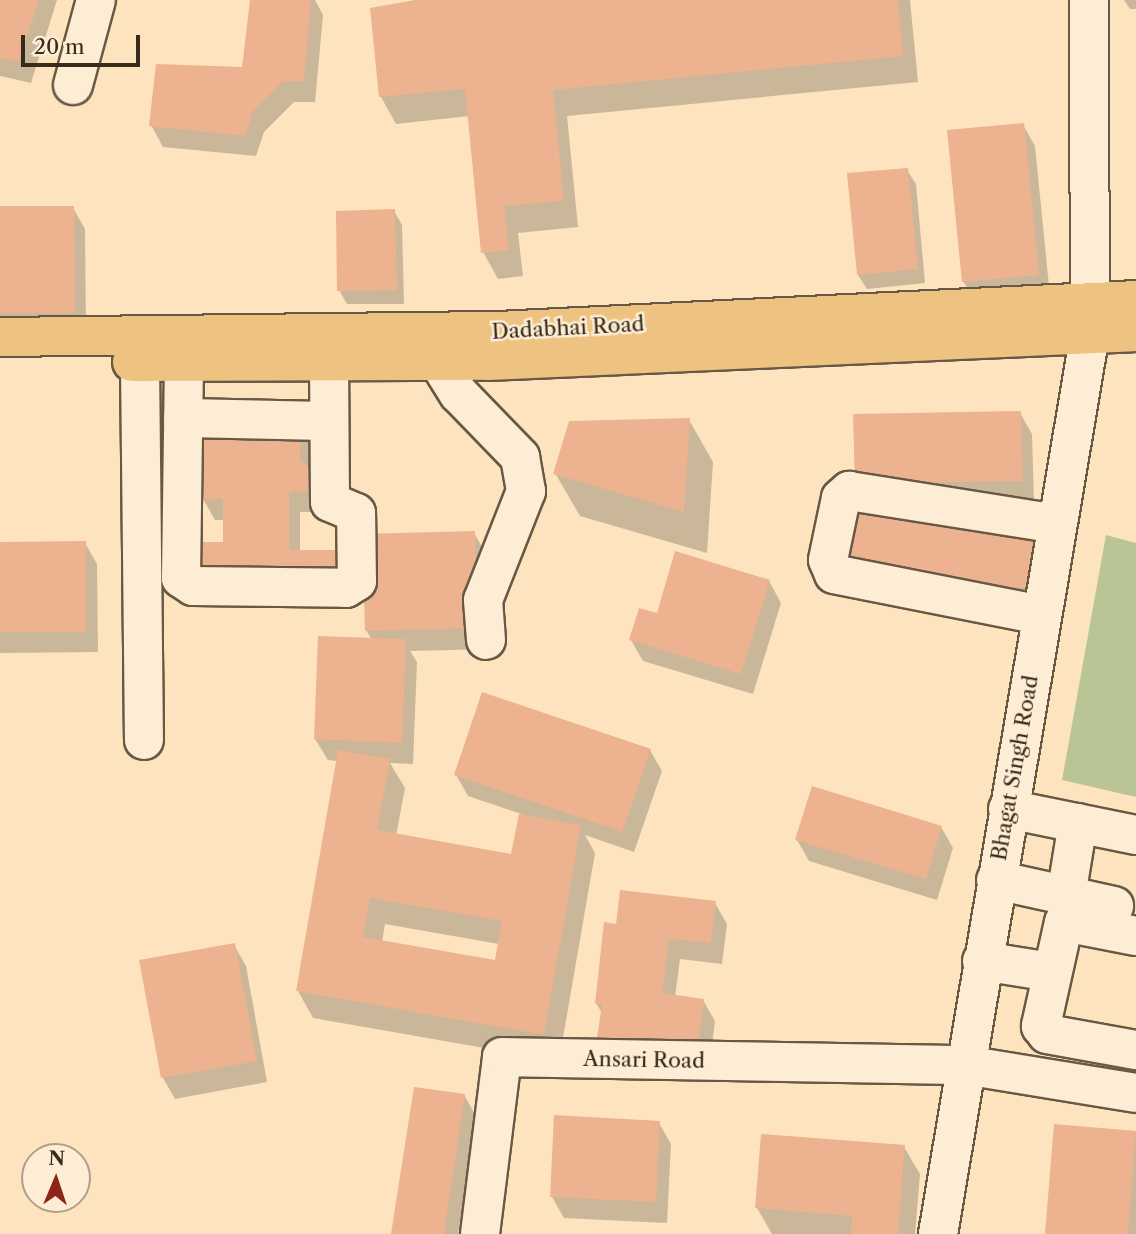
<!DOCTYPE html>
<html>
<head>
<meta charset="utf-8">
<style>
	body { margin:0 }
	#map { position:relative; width:1136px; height:1234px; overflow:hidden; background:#fde4bf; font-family:"Libre Caslon Text",serif }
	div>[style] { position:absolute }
	.green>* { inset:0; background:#bac596 }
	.shadow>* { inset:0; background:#0003 }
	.building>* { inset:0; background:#edb28f }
	.roads { filter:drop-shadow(2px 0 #685945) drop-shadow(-2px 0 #685945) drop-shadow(0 2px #685945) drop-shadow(0 -2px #685945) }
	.minor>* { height:38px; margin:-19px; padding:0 19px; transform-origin:19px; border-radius:19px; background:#feedd5 }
	.major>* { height:38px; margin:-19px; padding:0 19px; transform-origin:19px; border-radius:19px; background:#eec280 }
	span { translate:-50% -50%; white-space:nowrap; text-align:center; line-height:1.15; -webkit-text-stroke:5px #feedd5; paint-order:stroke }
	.street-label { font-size:21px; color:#372b1c }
	.north { position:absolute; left:21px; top:1143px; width:70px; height:70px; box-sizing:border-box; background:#feedd5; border:2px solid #ae9f8b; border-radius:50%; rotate:2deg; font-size:19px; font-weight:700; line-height:28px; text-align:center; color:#372b1c }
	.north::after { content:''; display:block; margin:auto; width:24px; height:32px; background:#8f2418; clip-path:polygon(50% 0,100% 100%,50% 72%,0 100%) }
	.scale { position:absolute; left:21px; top:35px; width:119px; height:32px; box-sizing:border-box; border:4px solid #372b1c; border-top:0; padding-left:9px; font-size:21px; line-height:24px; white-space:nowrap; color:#372b1c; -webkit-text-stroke:5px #feedd5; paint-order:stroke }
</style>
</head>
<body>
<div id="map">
	<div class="green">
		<i style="clip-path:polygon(1106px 535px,1136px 543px,1136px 797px,1062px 780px)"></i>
	</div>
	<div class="shadow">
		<i style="clip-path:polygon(0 0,57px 0,31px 83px,0 76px)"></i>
		<i style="clip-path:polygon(252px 0,315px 0,323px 15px,315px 102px,294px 102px,264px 132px,256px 156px,163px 147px,151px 125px,244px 69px)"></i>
		<i style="clip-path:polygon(417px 0,910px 0,918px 82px,567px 116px,578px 227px,518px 233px,523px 276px,498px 279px,483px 252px,469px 116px,396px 124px,381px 97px,372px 10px)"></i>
		<i style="clip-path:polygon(1124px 0,1136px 0,1136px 9px,1130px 9px)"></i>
		<i style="clip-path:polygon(1023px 125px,1035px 146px,1050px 296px,976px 303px,963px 281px)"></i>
		<i style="clip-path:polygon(907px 170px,916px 184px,925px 283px,867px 289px,858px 275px)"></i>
		<i style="clip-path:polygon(0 208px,73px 208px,85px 229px,86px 333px,10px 334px,0 316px)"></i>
		<i style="clip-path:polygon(394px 211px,402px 225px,404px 304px,347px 304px,339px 290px)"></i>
		<i style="clip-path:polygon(1020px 413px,1032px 434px,1034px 502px,868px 504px)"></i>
		<i style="clip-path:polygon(689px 420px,713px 462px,707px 553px,580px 516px,555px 473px)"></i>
		<i style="clip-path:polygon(299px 426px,311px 447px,320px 512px,300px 512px,300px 552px,336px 552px,348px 573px,225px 544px,225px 520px,215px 520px,203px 499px)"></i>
		<i style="clip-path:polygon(1036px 529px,1040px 609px,850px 584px)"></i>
		<i style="clip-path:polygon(evenodd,474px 533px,486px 554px,489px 649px,410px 651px,417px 662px,413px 764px,390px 763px,405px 788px,396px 836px,513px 856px,521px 814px,468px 796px,456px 775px,650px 750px,662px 771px,634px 852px,585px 835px,595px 853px,559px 1061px,313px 1018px,298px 991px,338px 761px,328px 760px,315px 739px,372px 640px,366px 630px,474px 533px,385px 924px,499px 944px,496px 962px,382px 942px,385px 924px)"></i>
		<i style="clip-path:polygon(85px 543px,97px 564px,98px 652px,0 653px,0 544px)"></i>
		<i style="clip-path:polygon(769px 581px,781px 603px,753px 694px,643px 661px,631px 640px,658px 615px)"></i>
		<i style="clip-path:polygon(941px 827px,953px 848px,937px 900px,809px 861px,797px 840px)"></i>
		<i style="clip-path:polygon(715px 903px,727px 924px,722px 964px,680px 959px,675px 997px,703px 1000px,715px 1021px,708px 1077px,602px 1013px,596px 1003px,617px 926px)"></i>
		<i style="clip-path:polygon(234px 945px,246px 966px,267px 1082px,175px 1099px,163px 1078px,141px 961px)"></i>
		<i style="clip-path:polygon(464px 1095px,476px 1116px,458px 1234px,393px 1234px)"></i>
		<i style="clip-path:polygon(659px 1123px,671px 1144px,667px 1223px,564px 1218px,552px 1197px)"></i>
		<i style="clip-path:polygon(1136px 1133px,1136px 1234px,1047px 1234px)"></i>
		<i style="clip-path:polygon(904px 1147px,920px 1174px,915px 1234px,772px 1234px,757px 1208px)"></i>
	</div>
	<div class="building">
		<i style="clip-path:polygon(0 0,39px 0,19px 62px,0 58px)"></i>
		<i style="clip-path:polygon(250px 0,311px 0,304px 81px,282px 82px,253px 111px,245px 136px,149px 126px,156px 64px,242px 67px)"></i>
		<i style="clip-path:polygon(415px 0,898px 0,903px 56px,553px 90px,564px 201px,504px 206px,509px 250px,481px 253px,465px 89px,379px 97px,370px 8px)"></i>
		<i style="clip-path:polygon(1024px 123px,1039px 275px,962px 282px,947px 130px)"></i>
		<i style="clip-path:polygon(908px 168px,918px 269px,857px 275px,847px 173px)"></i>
		<i style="clip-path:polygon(0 206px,74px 206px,75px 313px,0 313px)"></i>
		<i style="clip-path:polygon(395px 209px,397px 290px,337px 291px,336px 211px)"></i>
		<i style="clip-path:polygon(1021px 411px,1023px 481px,855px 484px,853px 414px)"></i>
		<i style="clip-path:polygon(690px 418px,684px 512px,553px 474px,569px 421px)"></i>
		<i style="clip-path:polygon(201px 422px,300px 424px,300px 460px,308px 467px,309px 491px,289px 492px,289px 550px,337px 550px,337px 583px,193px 584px,193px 542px,223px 542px,223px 499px,201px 500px)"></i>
		<i style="clip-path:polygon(844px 502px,1037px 527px,1028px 589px,836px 563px)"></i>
		<i style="clip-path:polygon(475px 531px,477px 628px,365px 631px,362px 534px)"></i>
		<i style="clip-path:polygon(86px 541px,86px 632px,0 632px,0 542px)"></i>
		<i style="clip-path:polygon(675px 551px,770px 580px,741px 674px,629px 640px,639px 608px,657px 613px)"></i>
		<i style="clip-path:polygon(318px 636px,406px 639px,402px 743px,314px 739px)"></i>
		<i style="clip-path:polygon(482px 692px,651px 749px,622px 832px,454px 775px)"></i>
		<i style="clip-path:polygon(evenodd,338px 750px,390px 759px,377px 830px,511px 854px,519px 814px,581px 825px,544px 1035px,296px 991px,338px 750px,370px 898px,502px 921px,495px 960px,363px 937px,370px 898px)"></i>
		<i style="clip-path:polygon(812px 786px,942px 826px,926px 879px,795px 840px)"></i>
		<i style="clip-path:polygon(620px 890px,716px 901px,711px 943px,669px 939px,662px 993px,704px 999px,697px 1057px,596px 1045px,602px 1004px,595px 1004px,604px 922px,616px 924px)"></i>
		<i style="clip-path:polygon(235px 943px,257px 1061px,161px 1078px,139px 960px)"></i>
		<i style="clip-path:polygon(414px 1087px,465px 1094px,444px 1234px,391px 1234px)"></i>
		<i style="clip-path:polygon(554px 1115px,660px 1121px,656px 1202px,550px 1197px)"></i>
		<i style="clip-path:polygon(1054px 1124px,1136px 1131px,1128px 1234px,1045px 1234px)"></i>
		<i style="clip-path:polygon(761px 1134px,905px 1145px,898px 1234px,851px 1234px,852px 1216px,755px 1208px)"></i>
	</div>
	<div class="roads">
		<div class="minor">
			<i style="left:73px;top:85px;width:88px;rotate:-74.9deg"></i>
			<i style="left:438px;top:361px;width:39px;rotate:58deg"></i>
			<i style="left:459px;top:394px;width:88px;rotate:45.9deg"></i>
			<i style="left:520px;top:457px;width:35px;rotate:80deg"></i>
			<i style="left:526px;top:491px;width:117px;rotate:111.5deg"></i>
			<i style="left:483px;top:600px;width:40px;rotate:85.7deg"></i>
			<i style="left:140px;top:362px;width:378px;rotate:89.4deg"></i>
			<i style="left:184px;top:362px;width:216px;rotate:90.8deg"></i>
			<i style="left:181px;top:578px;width:14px;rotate:34deg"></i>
			<i style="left:193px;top:586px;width:153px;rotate:0.7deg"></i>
			<i style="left:346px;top:588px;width:13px;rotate:-32deg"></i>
			<i style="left:357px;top:581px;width:68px;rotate:-90.8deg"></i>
			<i style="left:356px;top:513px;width:28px;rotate:-157deg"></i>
			<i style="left:330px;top:502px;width:137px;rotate:-90.4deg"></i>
			<i style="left:183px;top:418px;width:146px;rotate:1.2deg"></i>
			<i style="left:1041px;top:615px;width:211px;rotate:-168.8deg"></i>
			<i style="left:834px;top:574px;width:15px;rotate:-113deg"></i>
			<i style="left:828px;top:560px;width:63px;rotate:-78.2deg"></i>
			<i style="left:841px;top:498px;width:11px;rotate:-41deg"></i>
			<i style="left:849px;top:491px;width:211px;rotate:9deg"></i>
			<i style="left:1008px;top:809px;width:131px;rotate:11.5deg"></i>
			<i style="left:996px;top:880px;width:121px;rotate:12.4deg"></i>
			<i style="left:1066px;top:896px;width:74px;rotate:-80.7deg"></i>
			<i style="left:1136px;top:936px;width:73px;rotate:-169deg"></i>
			<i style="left:1064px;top:922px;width:107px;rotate:102.5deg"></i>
			<i style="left:1041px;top:1026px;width:10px;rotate:53deg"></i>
			<i style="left:1047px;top:1034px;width:90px;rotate:10.2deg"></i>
			<i style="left:982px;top:961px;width:70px;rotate:9.1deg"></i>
			<i style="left:480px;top:1234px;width:178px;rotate:-82.9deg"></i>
			<i style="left:502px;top:1057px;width:463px;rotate:1deg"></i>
			<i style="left:965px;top:1065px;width:173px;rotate:9.3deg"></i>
			<i style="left:938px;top:1234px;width:914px;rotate:-80.42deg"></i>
			<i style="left:1090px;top:333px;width:333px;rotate:-90.2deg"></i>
		</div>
		<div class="major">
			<i style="left:0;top:337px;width:498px;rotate:-0.7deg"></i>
			<i style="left:498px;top:331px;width:639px;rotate:-2.78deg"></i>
			<i style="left:132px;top:362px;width:356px;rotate:-0.2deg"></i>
			<i style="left:488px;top:361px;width:649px;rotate:-2.56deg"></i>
		</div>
	</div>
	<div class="street-label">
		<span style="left:568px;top:328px;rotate:-3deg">Dadabhai Road</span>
		<span style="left:1015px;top:768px;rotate:-80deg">Bhagat Singh Road</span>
		<span style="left:644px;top:1060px;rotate:1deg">Ansari Road</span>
	</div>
	<div class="north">N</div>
	<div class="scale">20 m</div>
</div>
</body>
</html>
